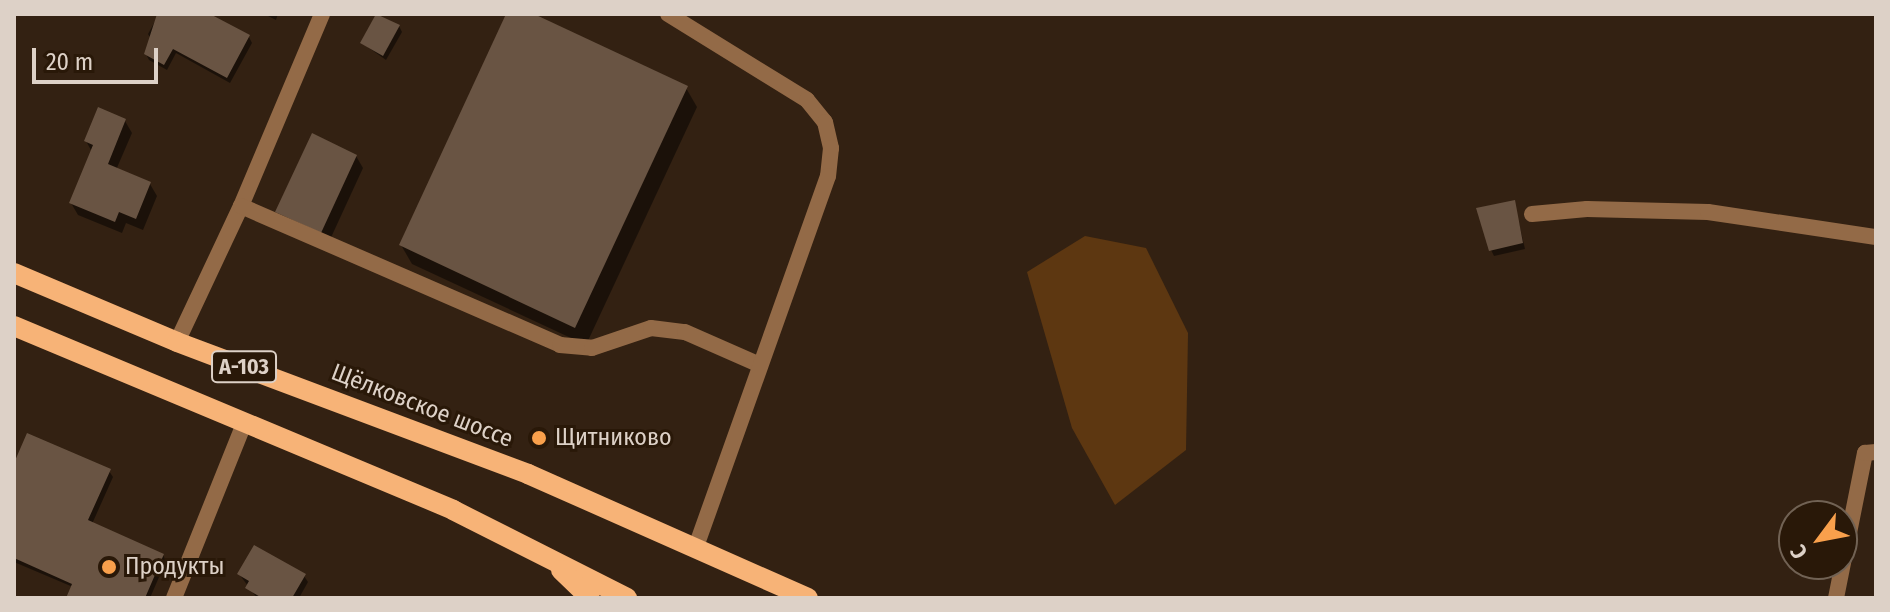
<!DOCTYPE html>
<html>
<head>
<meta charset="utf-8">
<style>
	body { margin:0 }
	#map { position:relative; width:1890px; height:612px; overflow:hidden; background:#332112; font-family:"Fira Sans Condensed",sans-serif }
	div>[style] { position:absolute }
	.green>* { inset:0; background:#5d3711 }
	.shadow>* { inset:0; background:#0007 }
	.building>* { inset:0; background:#695443 }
	.lane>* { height:16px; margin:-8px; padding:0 8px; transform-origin:8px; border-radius:8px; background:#936a47 }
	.street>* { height:16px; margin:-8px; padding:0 8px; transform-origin:8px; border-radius:8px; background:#936a47 }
	.primary>* { height:20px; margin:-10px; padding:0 10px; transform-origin:10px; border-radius:10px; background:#f7b377 }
	.dots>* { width:22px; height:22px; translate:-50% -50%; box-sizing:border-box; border:4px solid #291808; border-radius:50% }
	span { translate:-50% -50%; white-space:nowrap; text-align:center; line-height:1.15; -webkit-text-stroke:6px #291808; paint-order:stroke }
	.shield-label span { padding:2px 6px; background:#291808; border:2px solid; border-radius:6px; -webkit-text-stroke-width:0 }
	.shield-label { font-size:22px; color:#ddd1c7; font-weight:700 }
	.street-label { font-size:24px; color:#ddd1c7 }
	.poi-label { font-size:24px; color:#ddd1c7 }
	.left { translate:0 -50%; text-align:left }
	.frame { position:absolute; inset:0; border:16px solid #ddd1c7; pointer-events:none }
	.north { position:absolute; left:1778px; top:500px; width:80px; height:80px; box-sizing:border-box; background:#291808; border:2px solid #716254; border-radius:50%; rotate:238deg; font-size:22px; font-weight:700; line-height:32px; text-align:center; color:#ddd1c7 }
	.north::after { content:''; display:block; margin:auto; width:28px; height:36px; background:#f9a04c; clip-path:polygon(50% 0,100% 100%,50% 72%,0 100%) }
	.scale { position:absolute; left:32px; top:48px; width:126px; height:36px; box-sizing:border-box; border:4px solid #ddd1c7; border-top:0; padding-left:10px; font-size:24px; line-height:28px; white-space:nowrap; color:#ddd1c7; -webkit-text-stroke:6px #291808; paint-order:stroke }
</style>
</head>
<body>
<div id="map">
	<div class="green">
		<i style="clip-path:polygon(1085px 236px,1146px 248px,1188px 333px,1186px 450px,1115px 505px,1072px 428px,1027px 272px)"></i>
	</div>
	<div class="shadow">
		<i style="clip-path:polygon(159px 14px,206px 14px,249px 37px,252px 43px,230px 83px,176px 53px,167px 70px,149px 60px,146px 54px,153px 42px,148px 34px)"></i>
		<i style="clip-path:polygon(264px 14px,278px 14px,276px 20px)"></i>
		<i style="clip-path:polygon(509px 14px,529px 14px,686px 88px,697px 107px,586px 345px,412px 264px,401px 245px)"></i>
		<i style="clip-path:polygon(399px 26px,402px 32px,386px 60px,362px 43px)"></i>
		<i style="clip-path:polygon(125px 121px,132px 133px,116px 170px,150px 184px,157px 196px,143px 230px,126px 223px,122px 233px,78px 215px,71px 203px,92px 152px,86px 141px)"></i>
		<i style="clip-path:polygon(356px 156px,363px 168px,328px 244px,284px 224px,277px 212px)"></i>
		<i style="clip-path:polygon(1514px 202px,1525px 249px,1494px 256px,1491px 250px)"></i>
		<i style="clip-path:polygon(14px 468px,109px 471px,113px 477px,92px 524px,163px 555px,166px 561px,150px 598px,68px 598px,73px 587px,14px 562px)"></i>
		<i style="clip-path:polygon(239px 574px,304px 576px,308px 582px,299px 598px,257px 598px)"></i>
	</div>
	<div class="building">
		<i style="clip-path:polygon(157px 14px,210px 14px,250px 35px,227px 78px,173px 49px,164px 65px,144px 54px)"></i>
		<i style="clip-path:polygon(376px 14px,400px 25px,383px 56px,360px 43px)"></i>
		<i style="clip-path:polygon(506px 14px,534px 14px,688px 86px,575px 328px,399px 245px)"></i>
		<i style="clip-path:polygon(98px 107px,126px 119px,108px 164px,151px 182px,136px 219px,119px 212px,115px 222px,69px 203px,93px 145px,84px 141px)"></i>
		<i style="clip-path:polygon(312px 133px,357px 155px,321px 233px,275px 212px)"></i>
		<i style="clip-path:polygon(1515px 200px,1523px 243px,1489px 251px,1476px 208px)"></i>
		<i style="clip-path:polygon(27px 433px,111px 469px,88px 520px,164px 554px,145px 598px,66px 598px,72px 584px,14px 558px,14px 463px)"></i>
		<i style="clip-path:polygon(254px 545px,306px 574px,292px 598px,262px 598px,245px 588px,249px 581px,237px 574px)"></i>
	</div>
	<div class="lane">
		<i style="left:241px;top:206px;width:208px;rotate:-67.1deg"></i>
		<i style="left:1532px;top:214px;width:55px;rotate:-5.2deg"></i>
		<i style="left:1587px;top:209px;width:121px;rotate:1.4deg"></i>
		<i style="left:1708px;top:212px;width:170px;rotate:8.5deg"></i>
		<i style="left:177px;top:342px;width:150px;rotate:-64.8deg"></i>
		<i style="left:241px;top:206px;width:348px;rotate:23.5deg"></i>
		<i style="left:560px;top:345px;width:32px;rotate:5deg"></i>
		<i style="left:592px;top:348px;width:62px;rotate:-18.7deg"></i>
		<i style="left:651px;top:328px;width:34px;rotate:7deg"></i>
		<i style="left:685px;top:332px;width:82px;rotate:23.7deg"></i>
		<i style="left:1836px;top:598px;width:148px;rotate:-78.7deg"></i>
		<i style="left:1865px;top:453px;width:11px;rotate:-5deg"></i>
	</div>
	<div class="street">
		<i style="left:668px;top:14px;width:163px;rotate:31.7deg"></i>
		<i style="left:807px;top:100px;width:28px;rotate:51deg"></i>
		<i style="left:825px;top:122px;width:27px;rotate:77deg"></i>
		<i style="left:831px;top:148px;width:28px;rotate:96deg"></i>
		<i style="left:828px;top:176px;width:394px;rotate:109.6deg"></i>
		<i style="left:174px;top:598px;width:185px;rotate:-68.1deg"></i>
	</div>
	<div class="primary">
		<i style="left:14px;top:273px;width:177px;rotate:22.9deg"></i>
		<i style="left:177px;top:342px;width:375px;rotate:20.6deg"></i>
		<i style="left:528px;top:474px;width:306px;rotate:23.9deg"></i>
		<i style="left:14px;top:326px;width:476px;rotate:22.7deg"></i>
		<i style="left:453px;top:510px;width:195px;rotate:26.8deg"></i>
		<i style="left:561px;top:570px;width:40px;rotate:44deg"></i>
	</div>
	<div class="dots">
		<i style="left:539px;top:438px;background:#f9a04c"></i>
		<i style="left:109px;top:567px;background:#f9a04c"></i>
	</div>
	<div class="shield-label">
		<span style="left:244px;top:367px">А-103</span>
	</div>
	<div class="street-label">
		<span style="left:422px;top:406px;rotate:21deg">Щёлковское шоссе</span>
	</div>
	<div class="poi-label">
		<span class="left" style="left:555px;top:438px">Щитниково</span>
		<span class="left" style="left:125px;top:567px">Продукты</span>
	</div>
	<div class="frame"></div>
	<div class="north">С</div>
	<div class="scale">20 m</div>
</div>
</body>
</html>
